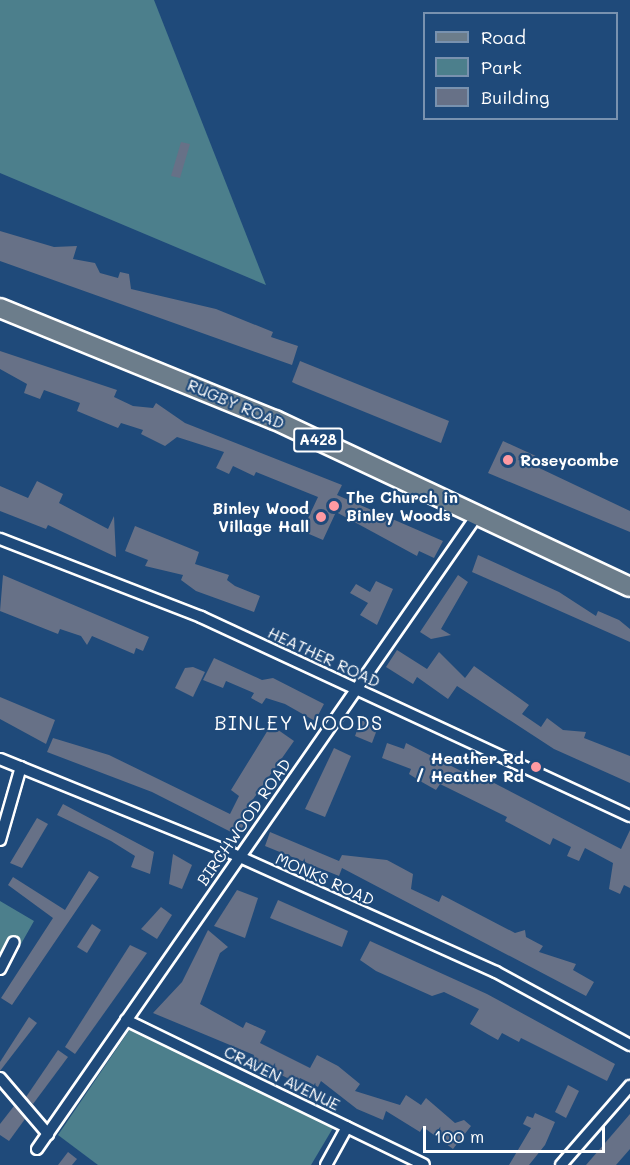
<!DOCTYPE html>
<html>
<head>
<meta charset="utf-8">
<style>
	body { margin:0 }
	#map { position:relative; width:630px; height:1165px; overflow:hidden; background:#1f4a7a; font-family:Mali,sans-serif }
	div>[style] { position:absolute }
	.green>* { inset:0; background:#4c7f8c }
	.building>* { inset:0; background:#677187 }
	.roads { filter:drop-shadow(2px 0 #fff) drop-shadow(-2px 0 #fff) drop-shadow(0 2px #fff) drop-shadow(0 -2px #fff) }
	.street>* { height:10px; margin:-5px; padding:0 5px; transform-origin:5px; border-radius:5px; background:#1f4a7a }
	.primary>* { height:18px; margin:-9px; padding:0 9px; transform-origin:9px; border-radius:9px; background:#6c7d8b }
	.dots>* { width:16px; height:16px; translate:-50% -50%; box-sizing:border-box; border:3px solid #1f4a7a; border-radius:50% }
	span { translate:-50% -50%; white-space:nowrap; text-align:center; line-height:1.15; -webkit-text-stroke:4.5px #1f4a7a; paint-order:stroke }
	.shield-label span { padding:2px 4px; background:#1f4a7a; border:2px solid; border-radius:4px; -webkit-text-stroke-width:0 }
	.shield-label { font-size:15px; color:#fff; font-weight:700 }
	.street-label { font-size:16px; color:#fff }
	.poi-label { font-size:16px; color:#fff; font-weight:700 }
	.left { translate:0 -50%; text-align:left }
	.right { translate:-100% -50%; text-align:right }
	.quarter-label { font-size:20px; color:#fff; letter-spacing:1.5px }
	.legend { position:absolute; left:423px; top:12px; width:195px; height:108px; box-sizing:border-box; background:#1f4a7a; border:2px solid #7992af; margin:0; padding:8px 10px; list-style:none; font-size:18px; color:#fff }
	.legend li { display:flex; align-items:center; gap:12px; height:30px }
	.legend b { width:30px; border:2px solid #7992af }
	.scale { position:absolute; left:423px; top:1126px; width:182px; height:27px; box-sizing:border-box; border:3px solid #fff; border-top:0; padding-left:8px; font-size:18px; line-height:21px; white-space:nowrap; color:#fff; -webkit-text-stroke:4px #1f4a7a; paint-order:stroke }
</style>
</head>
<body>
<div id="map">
	<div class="green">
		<i style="clip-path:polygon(0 0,154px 0,266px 285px,0 173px)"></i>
		<i style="clip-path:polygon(0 901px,34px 921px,21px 944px,12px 939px,0 952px)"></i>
		<i style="clip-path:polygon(130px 1029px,333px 1128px,311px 1165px,98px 1165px,58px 1135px)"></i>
	</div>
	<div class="building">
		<i style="clip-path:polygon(181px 142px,190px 144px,180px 178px,171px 176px)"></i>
		<i style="clip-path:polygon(0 231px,54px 247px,77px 246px,73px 259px,95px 263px,100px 273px,118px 278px,120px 272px,129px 274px,131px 289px,216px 309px,273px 332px,271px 337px,298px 346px,292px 365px,0 261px)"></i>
		<i style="clip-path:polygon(0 351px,117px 390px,114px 397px,133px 406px,153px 408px,156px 403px,185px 423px,342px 485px,337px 495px,443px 541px,434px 558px,419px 551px,417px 556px,336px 512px,323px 540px,302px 531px,318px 497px,256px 472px,254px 476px,233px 466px,229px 474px,216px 468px,224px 452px,177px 437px,165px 446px,141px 434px,143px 430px,121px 423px,118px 428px,77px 411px,80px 403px,44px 390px,40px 399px,24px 393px,27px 384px,0 369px)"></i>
		<i style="clip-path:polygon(300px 361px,449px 421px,441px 443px,296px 384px,292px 382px)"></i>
		<i style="clip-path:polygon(503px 441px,538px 457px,535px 466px,630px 511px,630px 532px,488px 473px)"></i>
		<i style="clip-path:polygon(37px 481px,63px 494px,59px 503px,108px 529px,114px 516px,116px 557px,48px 525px,46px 529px,0 511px,0 486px,28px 498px)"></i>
		<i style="clip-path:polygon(135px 526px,199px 552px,195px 564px,229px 575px,227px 580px,235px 586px,260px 596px,254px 612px,196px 591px,181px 580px,183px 575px,145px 566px,148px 560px,125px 551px)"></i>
		<i style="clip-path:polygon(478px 555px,559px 592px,596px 616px,598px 611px,619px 620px,630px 629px,630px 642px,472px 572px)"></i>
		<i style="clip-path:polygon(3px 575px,149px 637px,143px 651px,136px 648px,134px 654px,92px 636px,87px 645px,81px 636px,60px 629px,58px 634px,0 611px)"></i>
		<i style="clip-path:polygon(458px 575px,468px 582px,441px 629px,451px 635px,431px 639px,420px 632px)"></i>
		<i style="clip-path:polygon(376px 581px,393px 589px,377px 625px,360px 615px,368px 603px,350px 593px,356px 584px,370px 592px)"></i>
		<i style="clip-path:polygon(397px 650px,427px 669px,439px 652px,465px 678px,474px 666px,529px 705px,522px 714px,541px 727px,547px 718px,563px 730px,586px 732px,584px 738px,630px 756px,630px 783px,554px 749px,457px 686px,448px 699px,417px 677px,413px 684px,386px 667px)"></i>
		<i style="clip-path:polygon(214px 658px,262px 680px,273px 678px,324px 704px,315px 721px,285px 704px,266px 698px,262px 704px,251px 698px,254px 693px,226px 681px,223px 688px,203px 680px)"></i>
		<i style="clip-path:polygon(193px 667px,205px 672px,193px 697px,175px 688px,185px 668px)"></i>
		<i style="clip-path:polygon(0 697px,55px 720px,46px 744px,0 719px)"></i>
		<i style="clip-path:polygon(361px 720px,378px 727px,372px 743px,355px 736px)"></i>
		<i style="clip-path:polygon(271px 725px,294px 741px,242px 815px,247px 818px,242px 828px,237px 826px,233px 833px,152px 792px,47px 752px,53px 738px,109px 755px,230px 814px,239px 796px,231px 790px)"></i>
		<i style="clip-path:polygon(387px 743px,404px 749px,406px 743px,465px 773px,467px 769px,621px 849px,630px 830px,630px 888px,624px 885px,620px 894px,609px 889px,613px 863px,585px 848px,579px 861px,567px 856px,571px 847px,553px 838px,550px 845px,505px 821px,507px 817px,440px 784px,436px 790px,420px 781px,409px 774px,411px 769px,382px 758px)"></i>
		<i style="clip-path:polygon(334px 748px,351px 756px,325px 817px,305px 809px)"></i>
		<i style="clip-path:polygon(63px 804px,154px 852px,150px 874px,131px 867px,135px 856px,111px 841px,57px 815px)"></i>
		<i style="clip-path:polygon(37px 818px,48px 824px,22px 868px,10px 863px)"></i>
		<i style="clip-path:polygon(270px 832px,339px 861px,342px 855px,387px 860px,413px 874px,411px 889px,439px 902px,442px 895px,515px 933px,525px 930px,526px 937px,543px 946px,539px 952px,576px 964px,573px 970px,594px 982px,586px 996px,342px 868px,339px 876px,265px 846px)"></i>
		<i style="clip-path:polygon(173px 854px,192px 865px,182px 889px,169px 884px)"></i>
		<i style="clip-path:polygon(89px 871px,99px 877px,12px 1005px,1px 998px,53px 918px,8px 885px,13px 877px,65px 910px)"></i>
		<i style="clip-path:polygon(237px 890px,258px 898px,245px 938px,214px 926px)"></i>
		<i style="clip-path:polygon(278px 900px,348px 931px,342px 947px,270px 918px)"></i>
		<i style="clip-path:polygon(161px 907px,172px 915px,157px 939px,141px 929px)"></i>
		<i style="clip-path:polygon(92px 924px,101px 930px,87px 953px,77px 947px)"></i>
		<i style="clip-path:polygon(208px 930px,228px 947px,220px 953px,200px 1004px,243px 1028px,246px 1022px,266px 1031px,260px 1043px,310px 1068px,317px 1055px,338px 1066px,360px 1084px,355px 1091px,400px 1105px,406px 1095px,421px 1105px,426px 1098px,455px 1123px,464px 1120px,471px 1126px,453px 1149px,423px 1127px,420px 1132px,386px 1111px,383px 1120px,357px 1109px,321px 1081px,318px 1087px,300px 1078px,297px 1083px,252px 1060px,254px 1055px,153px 1013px,182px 982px)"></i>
		<i style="clip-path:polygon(370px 941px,487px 994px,615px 1064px,607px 1081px,521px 1038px,519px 1042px,502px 1033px,498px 1040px,489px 1035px,470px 1024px,479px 1009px,444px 992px,432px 996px,376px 971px,360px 960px)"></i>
		<i style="clip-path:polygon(130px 945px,147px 953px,75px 1054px,65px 1047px)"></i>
		<i style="clip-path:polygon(29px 1017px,37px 1023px,0 1071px,0 1062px)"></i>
		<i style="clip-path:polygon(58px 1050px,68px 1057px,33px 1104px,26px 1097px)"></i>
		<i style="clip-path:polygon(568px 1085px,579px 1091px,566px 1118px,555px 1112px)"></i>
		<i style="clip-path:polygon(14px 1106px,25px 1119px,9px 1141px,0 1135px,0 1124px)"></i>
		<i style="clip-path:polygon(535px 1113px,555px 1122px,545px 1145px,529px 1165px,509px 1165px,531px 1128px,523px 1124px,527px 1116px,533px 1118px)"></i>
		<i style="clip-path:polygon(630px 1114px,630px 1149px,616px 1165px,586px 1165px)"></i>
		<i style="clip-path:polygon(68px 1152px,77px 1159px,72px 1165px,58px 1165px)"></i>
	</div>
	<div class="roads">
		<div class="street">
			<i style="left:0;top:539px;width:216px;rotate:21.2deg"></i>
			<i style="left:201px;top:617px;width:473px;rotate:24.9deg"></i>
			<i style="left:0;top:759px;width:249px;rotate:22.1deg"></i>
			<i style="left:231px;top:853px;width:290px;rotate:24.2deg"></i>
			<i style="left:496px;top:972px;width:153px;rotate:28.6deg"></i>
			<i style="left:0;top:840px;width:76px;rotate:-74deg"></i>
			<i style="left:0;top:969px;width:30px;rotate:-63deg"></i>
			<i style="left:126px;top:1020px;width:331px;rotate:25.9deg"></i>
			<i style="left:0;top:1078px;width:74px;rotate:49.4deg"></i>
			<i style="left:37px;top:1149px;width:773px;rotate:-55.22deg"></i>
			<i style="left:326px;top:1165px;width:43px;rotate:-61.1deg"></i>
			<i style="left:561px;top:1165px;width:105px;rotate:-48.9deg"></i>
		</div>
		<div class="primary">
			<i style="left:0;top:308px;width:297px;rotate:22.2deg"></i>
			<i style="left:275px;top:420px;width:392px;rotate:25.2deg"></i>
		</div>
	</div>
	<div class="dots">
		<i style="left:508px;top:460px;background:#ff9aa2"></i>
		<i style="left:334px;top:506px;background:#ff9aa2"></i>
		<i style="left:321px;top:517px;background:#ff9aa2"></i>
		<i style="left:536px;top:767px;background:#ff9aa2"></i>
	</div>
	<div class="shield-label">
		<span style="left:318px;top:440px">A428</span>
	</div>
	<div class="street-label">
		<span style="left:236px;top:404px;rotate:23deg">RUGBY ROAD</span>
		<span style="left:324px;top:657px;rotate:25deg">HEATHER ROAD</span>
		<span style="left:244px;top:822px;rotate:-55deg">BIRCHWOOD ROAD</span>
		<span style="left:325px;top:879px;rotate:24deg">MONKS ROAD</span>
		<span style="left:282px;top:1078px;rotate:26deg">CRAVEN AVENUE</span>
	</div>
	<div class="poi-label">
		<span class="left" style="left:520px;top:460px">Roseycombe</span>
		<span class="left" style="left:346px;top:506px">The Church in<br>Binley Woods</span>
		<span class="right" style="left:309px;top:517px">Binley Wood<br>Village Hall</span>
		<span class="right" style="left:524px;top:767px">Heather Rd<br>/ Heather Rd</span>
	</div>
	<div class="quarter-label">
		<span style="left:299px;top:722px">BINLEY WOODS</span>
	</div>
	<ul class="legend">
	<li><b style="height:8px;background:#6c7d8b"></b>Road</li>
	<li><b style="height:16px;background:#4c7f8c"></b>Park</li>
	<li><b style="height:16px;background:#677187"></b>Building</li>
	</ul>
	<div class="scale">100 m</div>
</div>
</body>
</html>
